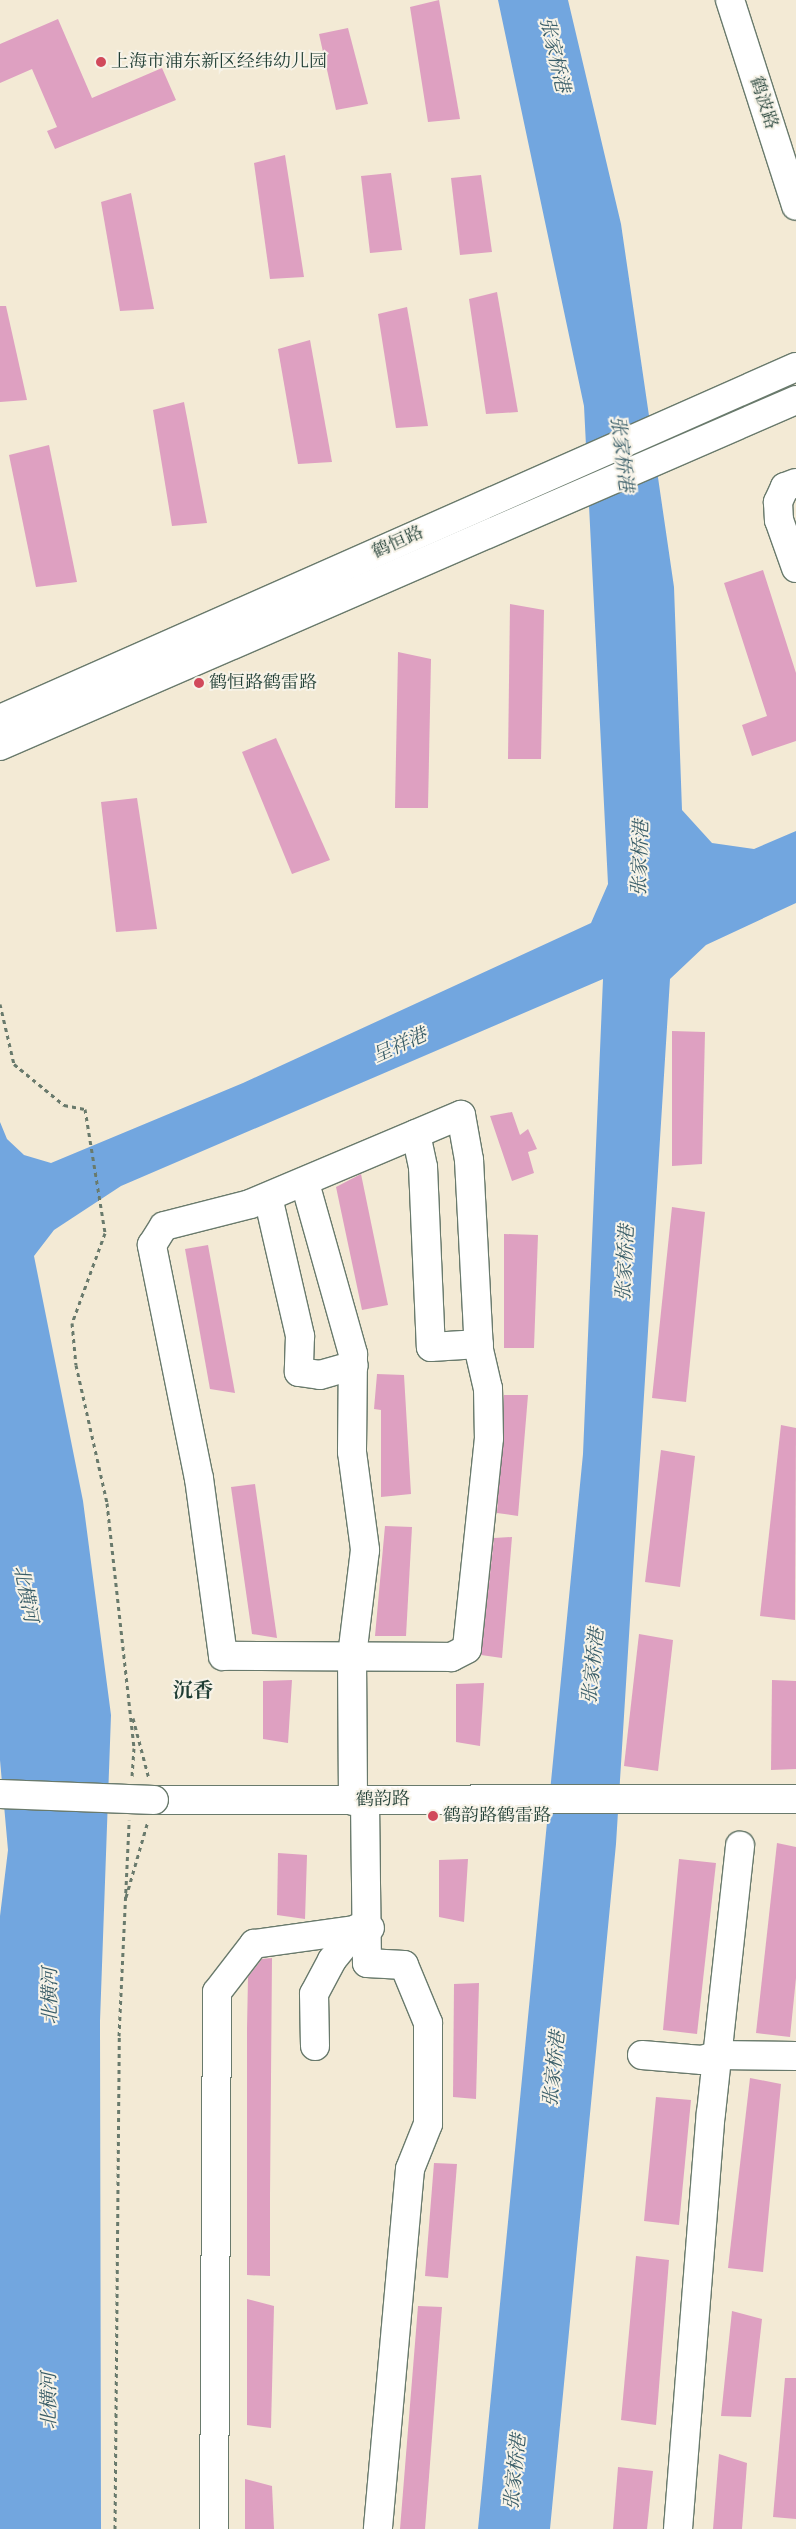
<!DOCTYPE html>
<html>
<head>
<meta charset="utf-8">
<style>
	body { margin:0 }
	#map { position:relative; width:796px; height:2529px; overflow:hidden; background:#f3ead5; font-family:"IM FELL DW Pica","Noto Serif SC",serif }
	div>[style] { position:absolute }
	.water>* { inset:0; background:#72a6df }
	.building>* { inset:0; background:#dea0c1 }
	.path>* { height:3px; margin-top:-1.5px; transform-origin:0; background:repeating-linear-gradient(90deg,#697a6c 0 4px,transparent 0 8px) }
	.roads { filter:drop-shadow(1px 0 #697a6c) drop-shadow(-1px 0 #697a6c) drop-shadow(0 1px #697a6c) drop-shadow(0 -1px #697a6c) }
	.minor>* { height:28px; margin:-14px; padding:0 14px; transform-origin:14px; border-radius:14px; background:#fff }
	.bridges { filter:drop-shadow(1px 0 #697a6c) drop-shadow(-1px 0 #697a6c) drop-shadow(0 1px #697a6c) drop-shadow(0 -1px #697a6c) }
	.minor-bridge>* { height:28px; margin:-14px; padding:0 14px; transform-origin:14px; border-radius:14px; background:#fff }
	.dots>* { width:14px; height:14px; translate:-50% -50%; box-sizing:border-box; border:2px solid #f7f3e8; border-radius:50% }
	span { translate:-50% -50%; white-space:nowrap; text-align:center; line-height:1.15; -webkit-text-stroke:4px #f7f3e8; paint-order:stroke }
	.poi-label { font-size:18px; color:#1f3d34 }
	.left { translate:0 -50%; text-align:left }
	.street-label { font-size:18px; color:#1f3d34 }
	.water-label { font-size:19px; color:#385c67; font-style:italic }
	.quarter-label { font-size:20px; color:#1f3d34; font-weight:700 }
</style>
</head>
<body>
<div id="map">
	<div class="water">
		<i style="clip-path:polygon(498px 0,568px 0,621px 224px,674px 587px,682px 810px,712px 843px,754px 849px,796px 831px,796px 903px,706px 945px,670px 979px,616px 1844px,550px 2529px,478px 2529px,583px 1454px,603px 979px,121px 1186px,54px 1230px,34px 1256px,83px 1501px,111px 1715px,100px 2021px,101px 2529px,0 2529px,0 1916px,8px 1850px,0 1760px,0 1122px,7px 1139px,24px 1155px,51px 1163px,243px 1083px,591px 923px,608px 884px,584px 406px)"></i>
	</div>
	<div class="building">
		<i style="clip-path:polygon(439px 0,460px 119px,428px 122px,410px 7px)"></i>
		<i style="clip-path:polygon(58px 19px,92px 98px,162px 68px,176px 100px,55px 149px,47px 131px,57px 127px,32px 69px,0 83px,0 44px)"></i>
		<i style="clip-path:polygon(348px 28px,368px 104px,336px 110px,319px 34px)"></i>
		<i style="clip-path:polygon(285px 155px,304px 277px,270px 279px,254px 163px)"></i>
		<i style="clip-path:polygon(391px 173px,402px 250px,370px 253px,361px 176px)"></i>
		<i style="clip-path:polygon(481px 175px,492px 252px,460px 255px,451px 178px)"></i>
		<i style="clip-path:polygon(131px 193px,154px 309px,120px 311px,101px 202px)"></i>
		<i style="clip-path:polygon(497px 292px,518px 412px,486px 414px,469px 299px)"></i>
		<i style="clip-path:polygon(0 306px,6px 306px,27px 400px,0 402px)"></i>
		<i style="clip-path:polygon(407px 307px,428px 426px,396px 428px,378px 314px)"></i>
		<i style="clip-path:polygon(310px 340px,332px 462px,298px 464px,278px 349px)"></i>
		<i style="clip-path:polygon(184px 402px,207px 523px,172px 526px,153px 410px)"></i>
		<i style="clip-path:polygon(49px 445px,77px 582px,36px 587px,9px 455px)"></i>
		<i style="clip-path:polygon(763px 570px,796px 673px,796px 741px,752px 756px,742px 725px,767px 716px,724px 583px)"></i>
		<i style="clip-path:polygon(510px 604px,544px 610px,541px 759px,508px 759px)"></i>
		<i style="clip-path:polygon(398px 652px,431px 659px,428px 808px,395px 808px)"></i>
		<i style="clip-path:polygon(276px 738px,330px 860px,292px 874px,242px 752px)"></i>
		<i style="clip-path:polygon(137px 798px,157px 929px,116px 932px,101px 802px)"></i>
		<i style="clip-path:polygon(672px 1031px,705px 1032px,702px 1164px,672px 1166px)"></i>
		<i style="clip-path:polygon(512px 1112px,520px 1135px,528px 1129px,537px 1149px,528px 1152px,534px 1173px,512px 1181px,490px 1116px)"></i>
		<i style="clip-path:polygon(361px 1174px,388px 1305px,362px 1310px,336px 1187px)"></i>
		<i style="clip-path:polygon(672px 1207px,705px 1212px,686px 1402px,652px 1398px)"></i>
		<i style="clip-path:polygon(504px 1234px,538px 1235px,534px 1348px,504px 1348px)"></i>
		<i style="clip-path:polygon(208px 1245px,235px 1393px,210px 1389px,185px 1249px)"></i>
		<i style="clip-path:polygon(377px 1374px,404px 1375px,411px 1494px,381px 1497px,381px 1410px,374px 1409px)"></i>
		<i style="clip-path:polygon(504px 1395px,528px 1395px,518px 1516px,497px 1513px)"></i>
		<i style="clip-path:polygon(781px 1425px,796px 1428px,795px 1620px,760px 1616px)"></i>
		<i style="clip-path:polygon(661px 1450px,695px 1456px,680px 1587px,645px 1582px)"></i>
		<i style="clip-path:polygon(255px 1484px,277px 1638px,252px 1634px,231px 1487px)"></i>
		<i style="clip-path:polygon(385px 1526px,412px 1527px,406px 1636px,375px 1636px)"></i>
		<i style="clip-path:polygon(512px 1537px,502px 1658px,481px 1655px,494px 1538px)"></i>
		<i style="clip-path:polygon(639px 1634px,673px 1640px,658px 1771px,624px 1766px)"></i>
		<i style="clip-path:polygon(292px 1680px,288px 1743px,263px 1739px,263px 1681px)"></i>
		<i style="clip-path:polygon(772px 1680px,796px 1681px,796px 1769px,771px 1770px)"></i>
		<i style="clip-path:polygon(484px 1683px,480px 1746px,456px 1742px,456px 1684px)"></i>
		<i style="clip-path:polygon(777px 1843px,796px 1847px,796px 1978px,790px 2037px,756px 2033px)"></i>
		<i style="clip-path:polygon(278px 1853px,307px 1855px,305px 1919px,277px 1915px)"></i>
		<i style="clip-path:polygon(468px 1859px,464px 1922px,439px 1917px,439px 1860px)"></i>
		<i style="clip-path:polygon(679px 1859px,716px 1863px,697px 2034px,663px 2030px)"></i>
		<i style="clip-path:polygon(272px 1958px,270px 2196px,270px 2276px,247px 2275px,247px 2028px,248px 1977px,262px 1959px)"></i>
		<i style="clip-path:polygon(479px 1983px,476px 2099px,453px 2097px,454px 1984px)"></i>
		<i style="clip-path:polygon(750px 2078px,781px 2084px,763px 2272px,728px 2268px)"></i>
		<i style="clip-path:polygon(656px 2097px,691px 2100px,679px 2225px,644px 2221px)"></i>
		<i style="clip-path:polygon(434px 2163px,457px 2164px,448px 2278px,425px 2276px)"></i>
		<i style="clip-path:polygon(636px 2256px,669px 2260px,656px 2425px,621px 2420px)"></i>
		<i style="clip-path:polygon(247px 2299px,274px 2306px,271px 2428px,247px 2425px)"></i>
		<i style="clip-path:polygon(418px 2306px,442px 2307px,425px 2529px,400px 2529px)"></i>
		<i style="clip-path:polygon(732px 2311px,762px 2319px,751px 2417px,721px 2416px)"></i>
		<i style="clip-path:polygon(785px 2378px,796px 2378px,796px 2519px,773px 2517px)"></i>
		<i style="clip-path:polygon(719px 2454px,747px 2463px,742px 2529px,713px 2529px)"></i>
		<i style="clip-path:polygon(618px 2467px,653px 2471px,647px 2529px,613px 2529px)"></i>
		<i style="clip-path:polygon(245px 2479px,272px 2486px,274px 2529px,245px 2529px)"></i>
	</div>
	<div class="path">
		<i style="left:0;top:1004px;width:62px;rotate:76.9deg"></i>
		<i style="left:14px;top:1064px;width:65px;rotate:39.4deg"></i>
		<i style="left:64px;top:1105px;width:21px;rotate:11deg"></i>
		<i style="left:85px;top:1109px;width:126px;rotate:80.8deg"></i>
		<i style="left:105px;top:1233px;width:96px;rotate:110.1deg"></i>
		<i style="left:72px;top:1323px;width:42px;rotate:84.6deg"></i>
		<i style="left:76px;top:1365px;width:141px;rotate:77.3deg"></i>
		<i style="left:107px;top:1503px;width:246px;rotate:83.7deg"></i>
		<i style="left:134px;top:1748px;width:31px;rotate:94deg"></i>
		<i style="left:133px;top:1718px;width:63px;rotate:75.3deg"></i>
		<i style="left:126px;top:1897px;width:79px;rotate:-73.9deg"></i>
		<i style="left:115px;top:2529px;width:493px;rotate:-89.5deg"></i>
		<i style="left:119px;top:2036px;width:216px;rotate:-87.3deg"></i>
	</div>
	<div class="roads">
		<div class="minor">
			<i style="left:730px;top:0;width:216px;rotate:72.2deg"></i>
			<i style="left:796px;top:483px;width:12px;rotate:160deg"></i>
			<i style="left:785px;top:487px;width:17px;rotate:115deg"></i>
			<i style="left:778px;top:502px;width:18px;rotate:87deg"></i>
			<i style="left:779px;top:520px;width:51px;rotate:70.5deg"></i>
			<i style="left:0;top:719px;width:870px;rotate:-23.86deg"></i>
			<i style="left:0;top:746px;width:868px;rotate:-23.49deg"></i>
			<i style="left:461px;top:1115px;width:46px;rotate:79.9deg"></i>
			<i style="left:469px;top:1160px;width:190px;rotate:87deg"></i>
			<i style="left:479px;top:1350px;width:39px;rotate:77deg"></i>
			<i style="left:488px;top:1388px;width:50px;rotate:88.9deg"></i>
			<i style="left:489px;top:1438px;width:212px;rotate:96deg"></i>
			<i style="left:467px;top:1649px;width:18px;rotate:153deg"></i>
			<i style="left:451px;top:1657px;width:228px;rotate:-179.7deg"></i>
			<i style="left:223px;top:1656px;width:179px;rotate:-97.7deg"></i>
			<i style="left:199px;top:1479px;width:239px;rotate:-101.4deg"></i>
			<i style="left:152px;top:1245px;width:22px;rotate:-58deg"></i>
			<i style="left:164px;top:1226px;width:89px;rotate:-14.3deg"></i>
			<i style="left:250px;top:1204px;width:229px;rotate:-22.9deg"></i>
			<i style="left:416px;top:1134px;width:34px;rotate:78deg"></i>
			<i style="left:423px;top:1167px;width:180px;rotate:87.5deg"></i>
			<i style="left:431px;top:1347px;width:48px;rotate:-3.6deg"></i>
			<i style="left:305px;top:1183px;width:178px;rotate:74.3deg"></i>
			<i style="left:353px;top:1354px;width:98px;rotate:90.6deg"></i>
			<i style="left:352px;top:1452px;width:99px;rotate:82.4deg"></i>
			<i style="left:365px;top:1550px;width:107px;rotate:97deg"></i>
			<i style="left:352px;top:1656px;width:145px;rotate:89.6deg"></i>
			<i style="left:268px;top:1197px;width:143px;rotate:77deg"></i>
			<i style="left:300px;top:1336px;width:36px;rotate:92deg"></i>
			<i style="left:299px;top:1372px;width:21px;rotate:8deg"></i>
			<i style="left:320px;top:1375px;width:35px;rotate:-16deg"></i>
			<i style="left:154px;top:1800px;width:642px;rotate:-0.09deg"></i>
			<i style="left:365px;top:1801px;width:162px;rotate:89.3deg"></i>
			<i style="left:367px;top:1963px;width:37px;rotate:3deg"></i>
			<i style="left:404px;top:1965px;width:63px;rotate:67.5deg"></i>
			<i style="left:428px;top:2023px;width:101px;rotate:90deg"></i>
			<i style="left:428px;top:2124px;width:48px;rotate:111.8deg"></i>
			<i style="left:410px;top:2169px;width:361px;rotate:95.1deg"></i>
			<i style="left:315px;top:2046px;width:52px;rotate:-91.1deg"></i>
			<i style="left:314px;top:1994px;width:38px;rotate:-62deg"></i>
			<i style="left:332px;top:1960px;width:41px;rotate:-50.9deg"></i>
			<i style="left:642px;top:2055px;width:60px;rotate:4.8deg"></i>
			<i style="left:702px;top:2060px;width:16px;rotate:-18deg"></i>
			<i style="left:717px;top:2055px;width:79px;rotate:0.7deg"></i>
			<i style="left:214px;top:2529px;width:537px;rotate:-89.68deg"></i>
			<i style="left:217px;top:1992px;width:61px;rotate:-52.4deg"></i>
			<i style="left:254px;top:1944px;width:117px;rotate:-7.9deg"></i>
			<i style="left:678px;top:2529px;width:417px;rotate:-85.5deg"></i>
			<i style="left:711px;top:2113px;width:269px;rotate:-83.8deg"></i>
		</div>
	</div>
	<div class="bridges">
		<div class="minor-bridge">
			<i style="left:0;top:1794px;width:154px;rotate:2.2deg"></i>
		</div>
	</div>
	<div class="dots">
		<i style="left:101px;top:62px;background:#d1495b"></i>
		<i style="left:199px;top:683px;background:#d1495b"></i>
		<i style="left:433px;top:1816px;background:#d1495b"></i>
	</div>
	<div class="poi-label">
		<span class="left" style="left:111px;top:62px">上海市浦东新区经纬幼儿园</span>
		<span class="left" style="left:209px;top:683px">鹤恒路鹤雷路</span>
		<span class="left" style="left:443px;top:1816px">鹤韵路鹤雷路</span>
	</div>
	<div class="street-label">
		<span style="left:763px;top:103px;rotate:72deg">鹤波路</span>
		<span style="left:398px;top:543px;rotate:-24deg">鹤恒路</span>
		<span style="left:383px;top:1800px;rotate:-1deg">鹤韵路</span>
	</div>
	<div class="water-label">
		<span style="left:554px;top:55px;rotate:77deg">张家桥港</span>
		<span style="left:621px;top:454px;rotate:83deg">张家桥港</span>
		<span style="left:641px;top:858px;rotate:-88deg">张家桥港</span>
		<span style="left:400px;top:1046px;rotate:-24deg">呈祥港</span>
		<span style="left:626px;top:1263px;rotate:-87deg">张家桥港</span>
		<span style="left:25px;top:1594px;rotate:79deg">北横河</span>
		<span style="left:594px;top:1666px;rotate:-84deg">张家桥港</span>
		<span style="left:51px;top:1996px;rotate:-90deg">北横河</span>
		<span style="left:555px;top:2069px;rotate:-84deg">张家桥港</span>
		<span style="left:50px;top:2401px;rotate:-90deg">北横河</span>
		<span style="left:516px;top:2472px;rotate:-84deg">张家桥港</span>
	</div>
	<div class="quarter-label">
		<span style="left:193px;top:1691px">沉香</span>
	</div>
</div>
</body>
</html>
